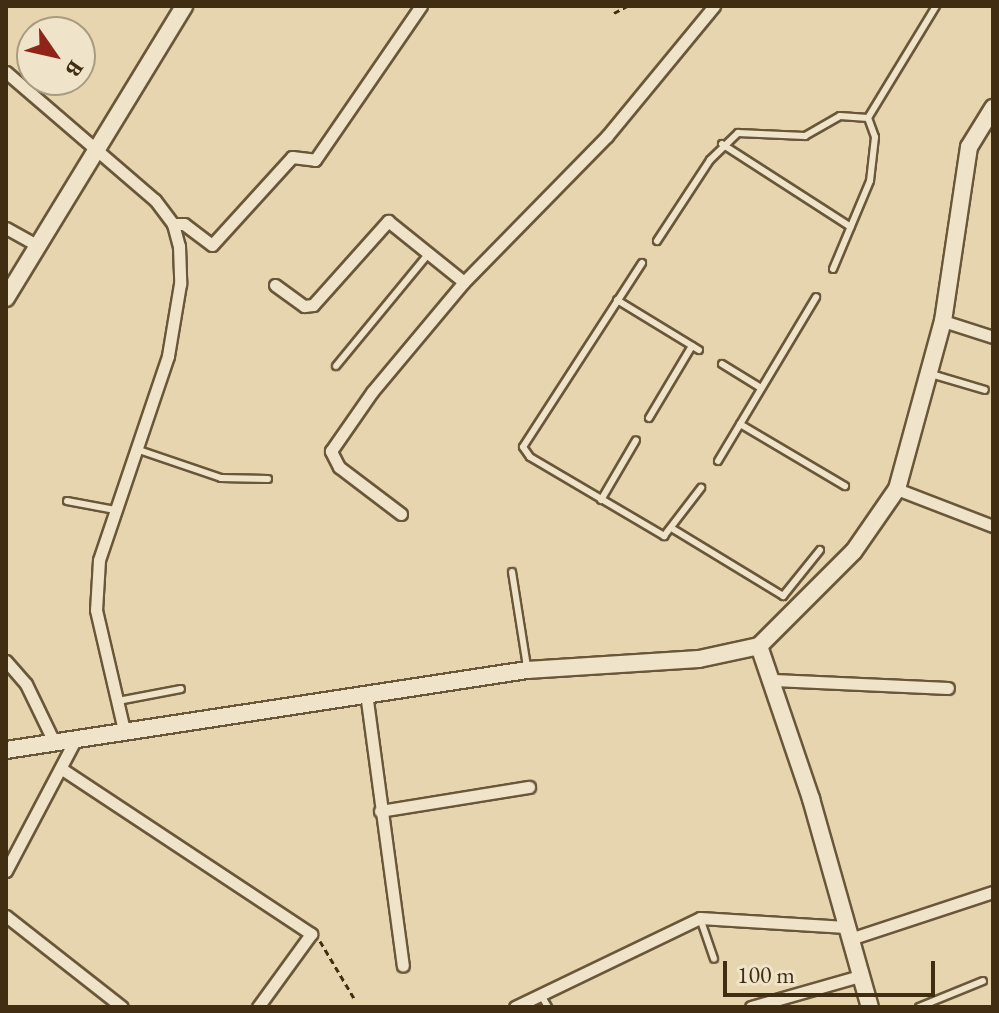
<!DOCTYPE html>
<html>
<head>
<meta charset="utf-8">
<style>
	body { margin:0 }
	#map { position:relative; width:999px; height:1013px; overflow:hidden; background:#e6d5ae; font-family:"EB Garamond",serif }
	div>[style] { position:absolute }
	.path>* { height:3px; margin-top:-1.5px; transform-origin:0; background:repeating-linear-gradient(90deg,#412d12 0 6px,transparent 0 10px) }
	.roads { filter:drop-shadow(2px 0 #6a5739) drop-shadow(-2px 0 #6a5739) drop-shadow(0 2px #6a5739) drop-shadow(0 -2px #6a5739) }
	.lane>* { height:6px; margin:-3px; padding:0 3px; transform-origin:3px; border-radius:3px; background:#efe4ca }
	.street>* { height:11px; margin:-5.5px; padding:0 5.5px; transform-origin:5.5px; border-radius:5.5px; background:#efe4ca }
	.secondary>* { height:16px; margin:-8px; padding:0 8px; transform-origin:8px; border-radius:8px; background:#efe4ca }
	span { translate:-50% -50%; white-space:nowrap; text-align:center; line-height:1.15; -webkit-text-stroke:8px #efe4ca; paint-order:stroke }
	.frame { position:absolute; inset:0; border:8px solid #412d12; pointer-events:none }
	.north { position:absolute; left:16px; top:16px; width:80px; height:80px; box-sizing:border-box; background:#efe4ca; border:2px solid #a99b80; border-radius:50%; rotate:124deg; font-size:22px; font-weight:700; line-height:32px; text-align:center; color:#412d12 }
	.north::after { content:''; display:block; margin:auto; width:28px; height:36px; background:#8f2418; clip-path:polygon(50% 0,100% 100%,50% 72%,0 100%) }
	.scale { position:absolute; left:723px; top:961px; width:212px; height:36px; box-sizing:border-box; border:4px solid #412d12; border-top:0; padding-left:10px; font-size:24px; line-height:28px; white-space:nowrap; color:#412d12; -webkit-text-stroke:6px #efe4ca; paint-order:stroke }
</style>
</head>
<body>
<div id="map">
	<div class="path">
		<i style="left:614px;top:13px;width:15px;rotate:-28deg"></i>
		<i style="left:320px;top:941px;width:66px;rotate:59.2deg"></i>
	</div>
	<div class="roads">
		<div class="lane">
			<i style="left:868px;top:118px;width:131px;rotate:-58.7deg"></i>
			<i style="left:722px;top:144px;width:153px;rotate:32.8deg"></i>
			<i style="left:657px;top:241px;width:97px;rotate:-56.8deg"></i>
			<i style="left:710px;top:160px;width:39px;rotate:-44deg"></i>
			<i style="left:738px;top:133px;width:67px;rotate:2.6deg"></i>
			<i style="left:805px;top:136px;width:40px;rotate:-29.7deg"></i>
			<i style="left:840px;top:116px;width:28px;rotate:4deg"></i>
			<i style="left:642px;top:263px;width:219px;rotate:122.9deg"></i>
			<i style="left:523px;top:447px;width:12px;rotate:55deg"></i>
			<i style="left:530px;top:457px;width:156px;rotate:30.5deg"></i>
			<i style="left:664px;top:536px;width:61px;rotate:-52.4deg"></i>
			<i style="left:833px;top:269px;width:95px;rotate:-67.2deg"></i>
			<i style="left:870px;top:181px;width:44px;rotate:-83.5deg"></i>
			<i style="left:875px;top:137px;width:20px;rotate:-110deg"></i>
			<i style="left:617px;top:300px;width:96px;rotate:31.4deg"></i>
			<i style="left:722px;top:364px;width:46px;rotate:31.6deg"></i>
			<i style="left:336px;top:366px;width:146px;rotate:-50.5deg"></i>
			<i style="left:931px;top:374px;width:56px;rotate:16.5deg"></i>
			<i style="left:649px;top:418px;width:84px;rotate:-59.2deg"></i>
			<i style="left:740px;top:424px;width:122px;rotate:30.6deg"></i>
			<i style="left:136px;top:449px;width:90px;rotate:18.8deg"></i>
			<i style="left:221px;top:478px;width:47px;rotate:1.2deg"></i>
			<i style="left:718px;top:461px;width:191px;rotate:-59.1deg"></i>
			<i style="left:601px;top:500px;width:69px;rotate:-59.7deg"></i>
			<i style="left:67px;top:501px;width:49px;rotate:10.6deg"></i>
			<i style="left:673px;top:529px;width:129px;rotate:31.3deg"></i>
			<i style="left:783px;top:596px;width:59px;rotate:-51.2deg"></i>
			<i style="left:512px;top:572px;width:96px;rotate:81deg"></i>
			<i style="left:118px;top:701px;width:64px;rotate:-10.8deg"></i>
			<i style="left:700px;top:918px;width:43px;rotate:71.1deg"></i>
			<i style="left:541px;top:995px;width:14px;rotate:60deg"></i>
			<i style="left:919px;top:1007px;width:69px;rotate:-22.1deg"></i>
		</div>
		<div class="street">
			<i style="left:6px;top:72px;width:196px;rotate:40.7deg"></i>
			<i style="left:155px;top:200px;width:30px;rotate:53deg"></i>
			<i style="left:173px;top:224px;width:23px;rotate:75deg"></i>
			<i style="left:179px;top:246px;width:38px;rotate:88deg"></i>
			<i style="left:180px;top:284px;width:73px;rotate:99.5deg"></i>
			<i style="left:168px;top:356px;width:215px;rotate:108.7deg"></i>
			<i style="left:99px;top:560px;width:50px;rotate:93.4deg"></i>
			<i style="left:96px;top:610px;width:123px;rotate:76.9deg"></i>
			<i style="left:173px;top:224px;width:11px"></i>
			<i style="left:184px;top:224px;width:35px;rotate:37deg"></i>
			<i style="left:212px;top:245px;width:119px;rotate:-47.7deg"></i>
			<i style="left:292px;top:157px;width:23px;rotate:7deg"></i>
			<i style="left:315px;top:160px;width:187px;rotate:-55.5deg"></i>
			<i style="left:6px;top:228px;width:37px;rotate:29deg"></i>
			<i style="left:275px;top:285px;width:36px;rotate:36deg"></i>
			<i style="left:304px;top:306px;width:9px;rotate:-6deg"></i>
			<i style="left:313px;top:305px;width:113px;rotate:-48.2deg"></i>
			<i style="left:388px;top:221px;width:97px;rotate:38.8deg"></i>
			<i style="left:943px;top:321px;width:52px;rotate:17.7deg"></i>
			<i style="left:897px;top:489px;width:103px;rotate:21.1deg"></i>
			<i style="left:401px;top:514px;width:78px;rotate:-142.8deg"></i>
			<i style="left:339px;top:467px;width:18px;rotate:-117deg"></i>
			<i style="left:331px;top:451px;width:72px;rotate:-55.2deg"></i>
			<i style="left:372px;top:392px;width:143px;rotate:-50.1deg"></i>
			<i style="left:464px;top:282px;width:204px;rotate:-45.6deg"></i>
			<i style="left:607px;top:136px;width:168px;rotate:-50.5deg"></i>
			<i style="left:6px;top:661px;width:30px;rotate:49deg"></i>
			<i style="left:26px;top:684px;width:64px;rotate:64.2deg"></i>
			<i style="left:774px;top:680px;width:174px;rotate:2.6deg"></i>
			<i style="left:366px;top:693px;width:275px;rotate:82.3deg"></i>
			<i style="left:62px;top:769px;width:299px;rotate:33.5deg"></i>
			<i style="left:311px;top:934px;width:90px;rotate:126deg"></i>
			<i style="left:380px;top:811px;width:151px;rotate:-9.2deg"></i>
			<i style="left:6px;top:871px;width:148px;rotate:-62.2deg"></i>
			<i style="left:6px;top:916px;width:147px;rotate:38.1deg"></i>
			<i style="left:850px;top:939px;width:151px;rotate:-18.2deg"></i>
			<i style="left:515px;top:1007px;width:205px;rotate:-25.7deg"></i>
			<i style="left:700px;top:918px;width:146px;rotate:3.5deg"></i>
			<i style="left:751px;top:1007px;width:113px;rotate:-15.9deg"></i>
		</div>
		<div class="secondary">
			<i style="left:6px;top:298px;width:342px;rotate:-58.6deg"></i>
			<i style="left:759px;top:646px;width:162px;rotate:71.2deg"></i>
			<i style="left:811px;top:799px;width:216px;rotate:74.2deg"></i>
			<i style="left:6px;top:750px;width:527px;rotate:-8.73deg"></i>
			<i style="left:527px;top:670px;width:172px;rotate:-3.7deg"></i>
			<i style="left:699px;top:659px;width:61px;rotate:-12.2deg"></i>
			<i style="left:759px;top:646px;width:134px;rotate:-45deg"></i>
			<i style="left:854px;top:551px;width:75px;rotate:-55.3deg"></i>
			<i style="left:897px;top:489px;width:174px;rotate:-74.7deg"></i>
			<i style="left:943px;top:321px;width:176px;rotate:-81.5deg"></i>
			<i style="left:969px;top:147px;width:46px;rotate:-58.4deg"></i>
		</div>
	</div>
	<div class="frame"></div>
	<div class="north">B</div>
	<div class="scale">100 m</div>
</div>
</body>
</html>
